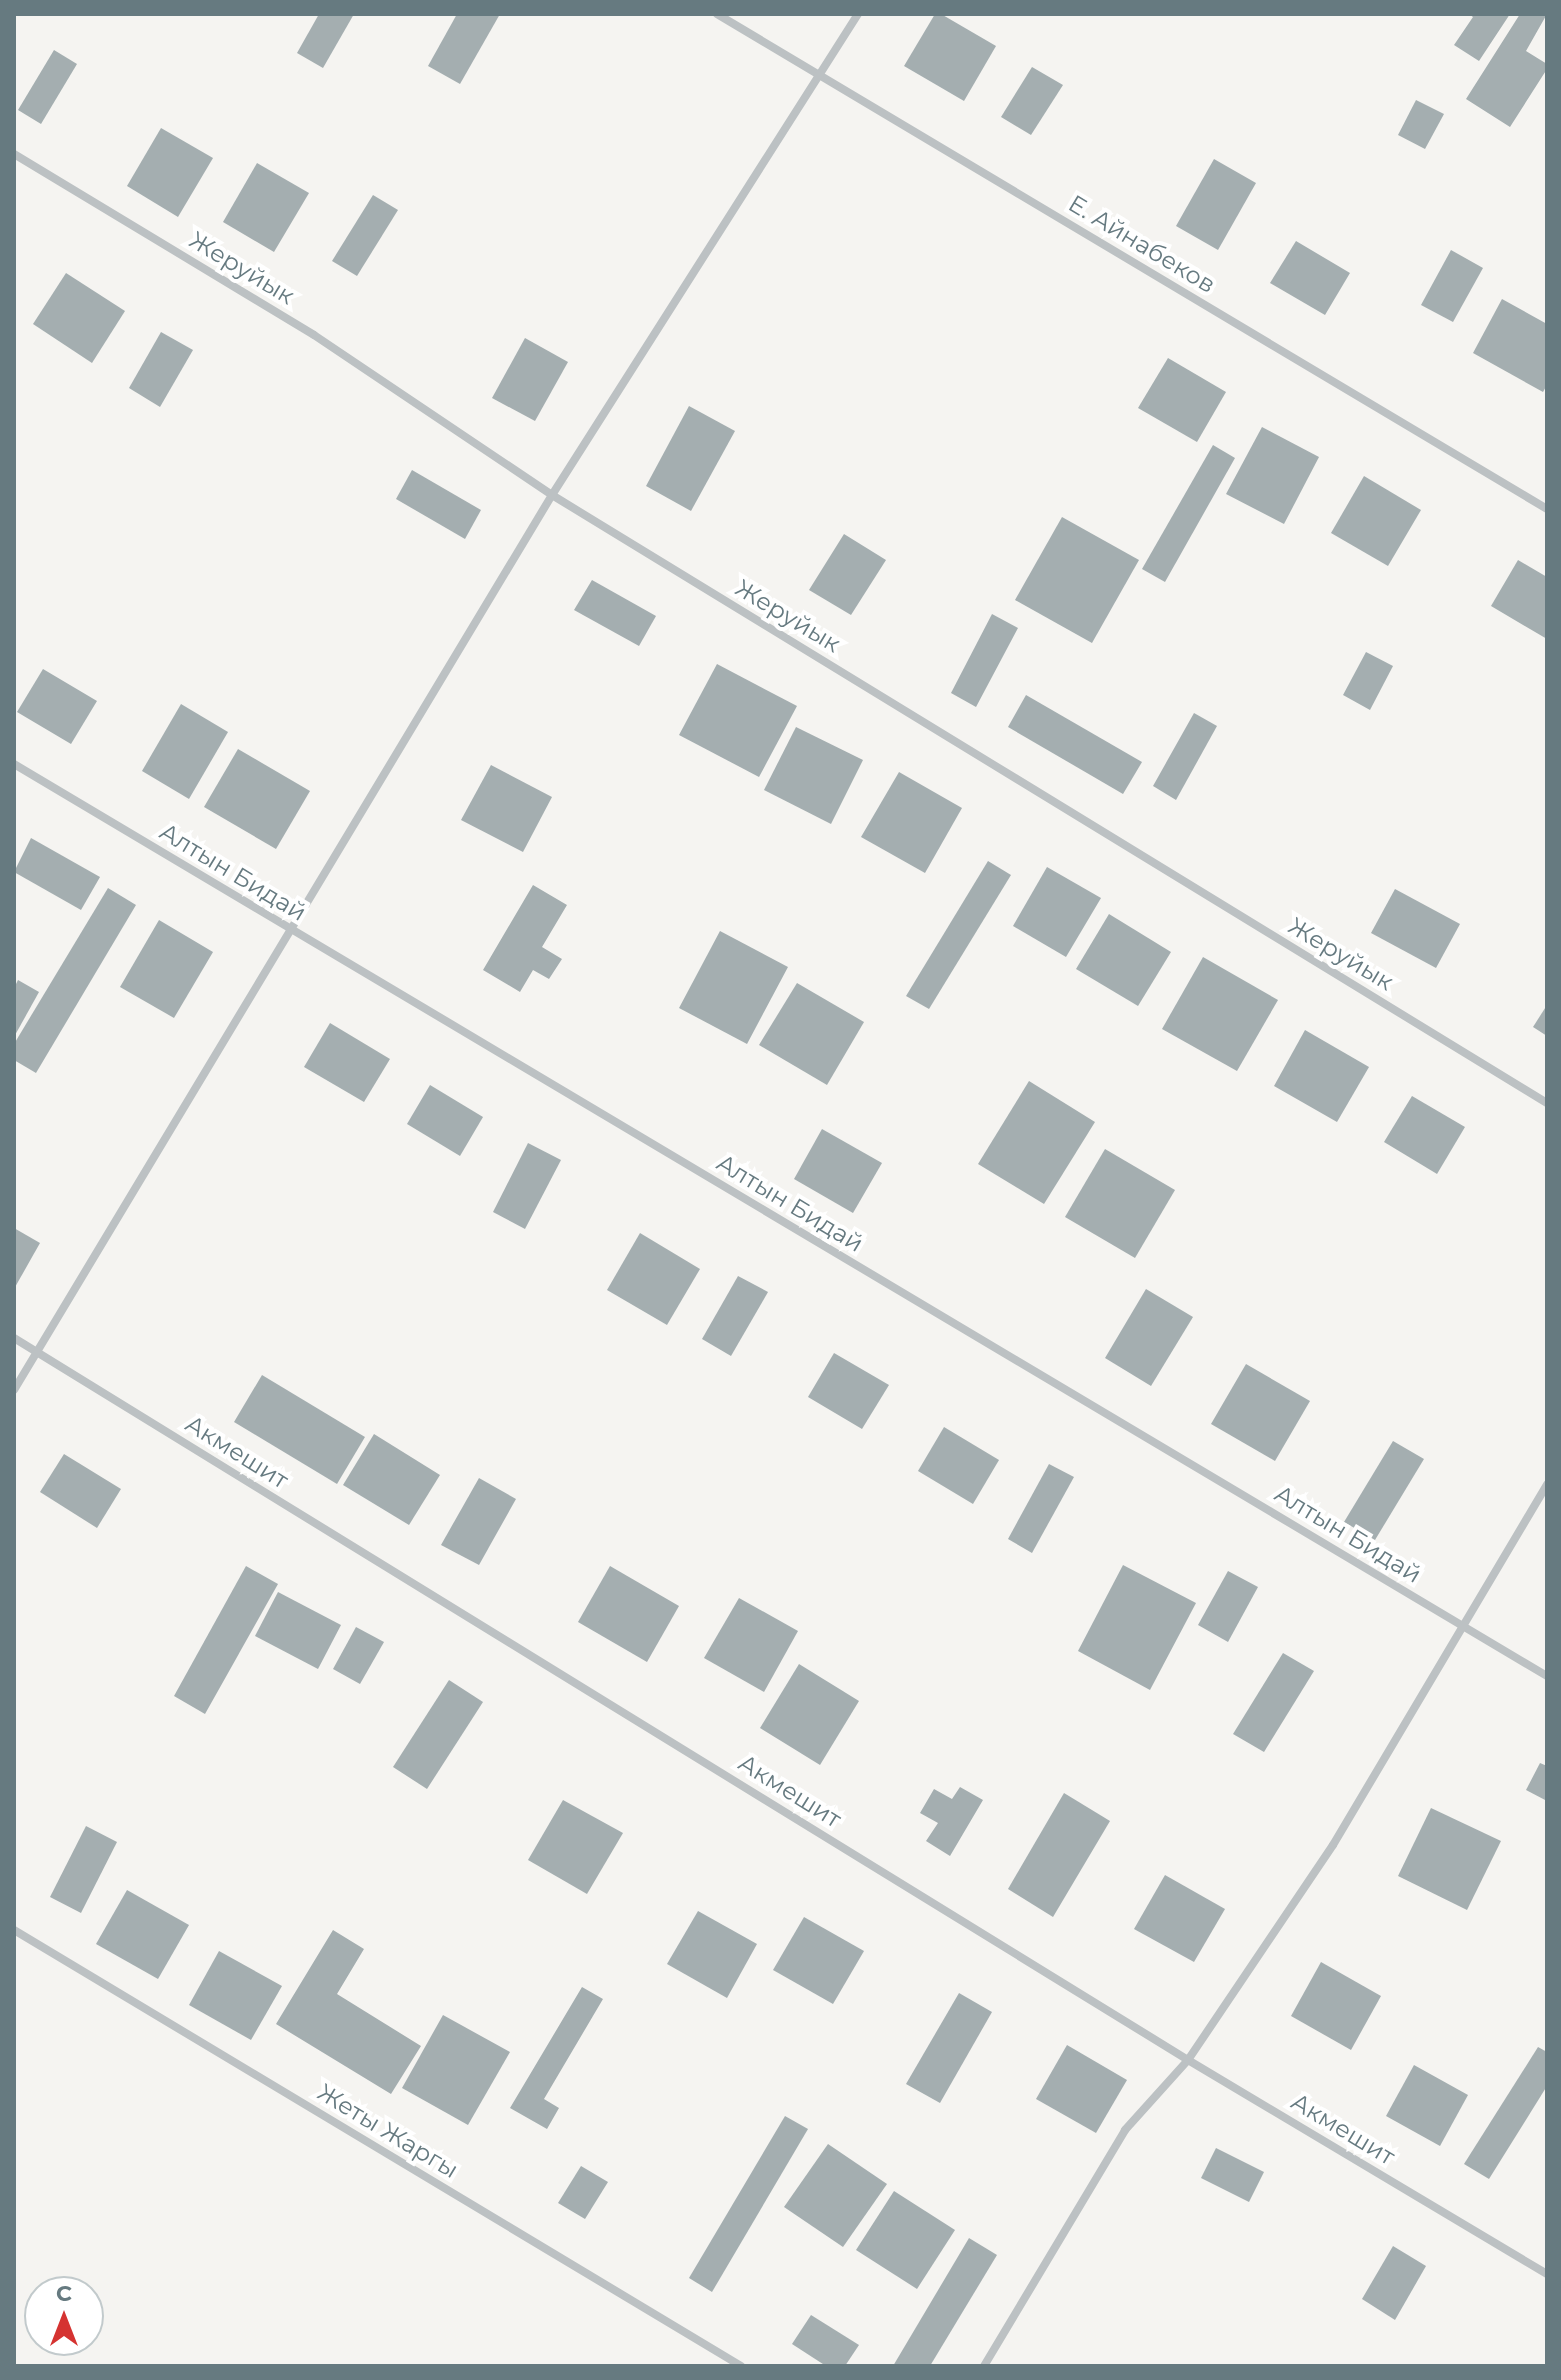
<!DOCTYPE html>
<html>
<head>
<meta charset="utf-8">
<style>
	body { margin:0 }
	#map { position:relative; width:1561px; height:2380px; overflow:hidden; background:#f5f4f1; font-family:Montserrat,sans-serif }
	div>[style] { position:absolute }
	.building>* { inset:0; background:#a4aeb0 }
	.street>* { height:8px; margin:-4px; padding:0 4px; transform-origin:4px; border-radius:4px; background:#bcc1c3 }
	span { translate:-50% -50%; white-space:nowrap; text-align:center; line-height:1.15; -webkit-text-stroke:8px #fff; paint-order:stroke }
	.street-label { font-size:24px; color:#667a80 }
	.frame { position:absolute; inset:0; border:16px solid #667a80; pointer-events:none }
	.north { position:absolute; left:24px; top:2276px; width:80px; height:80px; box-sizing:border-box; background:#fff; border:2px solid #c2cacc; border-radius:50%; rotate:0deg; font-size:22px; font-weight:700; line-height:32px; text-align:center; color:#667a80 }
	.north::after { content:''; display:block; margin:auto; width:28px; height:36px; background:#d53331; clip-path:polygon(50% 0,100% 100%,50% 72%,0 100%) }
</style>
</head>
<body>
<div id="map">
	<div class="building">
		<i style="clip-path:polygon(319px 14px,354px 14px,323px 68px,297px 53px)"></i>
		<i style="clip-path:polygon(457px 14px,500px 14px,460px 84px,428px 66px)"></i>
		<i style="clip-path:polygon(935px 14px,941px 14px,996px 46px,964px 101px,904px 66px)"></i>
		<i style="clip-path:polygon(1469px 14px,1510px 14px,1479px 61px,1454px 45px,1473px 17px)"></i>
		<i style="clip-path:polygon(1520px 14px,1547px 14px,1526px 51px,1547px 64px,1547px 69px,1510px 127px,1466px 99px)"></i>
		<i style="clip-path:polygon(54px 50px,77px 64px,41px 124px,18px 110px)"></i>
		<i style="clip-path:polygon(1032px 67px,1063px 85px,1031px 135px,1001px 117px)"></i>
		<i style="clip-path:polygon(1416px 100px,1444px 114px,1425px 149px,1398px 135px)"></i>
		<i style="clip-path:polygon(161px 128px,213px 158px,178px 217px,127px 186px)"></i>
		<i style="clip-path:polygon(1214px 159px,1256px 183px,1218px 250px,1176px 226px)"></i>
		<i style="clip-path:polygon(257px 163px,309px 193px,274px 252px,223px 222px)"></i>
		<i style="clip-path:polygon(373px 195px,398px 210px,357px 276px,332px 261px)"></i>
		<i style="clip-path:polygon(1296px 241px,1350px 273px,1325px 315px,1270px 283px)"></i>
		<i style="clip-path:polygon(1451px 250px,1483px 268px,1453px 322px,1421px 305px)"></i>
		<i style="clip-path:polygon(66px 273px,125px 311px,92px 363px,33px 324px)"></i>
		<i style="clip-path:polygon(1502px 299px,1547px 324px,1547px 385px,1543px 392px,1473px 353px)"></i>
		<i style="clip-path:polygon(161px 332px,193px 350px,160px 407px,129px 388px)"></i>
		<i style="clip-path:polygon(525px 338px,568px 362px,535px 421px,492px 398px)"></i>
		<i style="clip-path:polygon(1168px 358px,1226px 392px,1197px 442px,1138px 408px)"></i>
		<i style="clip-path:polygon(689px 406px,735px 431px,691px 511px,646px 486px)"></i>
		<i style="clip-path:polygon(1262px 427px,1319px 457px,1284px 524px,1226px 494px)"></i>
		<i style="clip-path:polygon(1213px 445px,1235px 458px,1165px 582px,1142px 569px)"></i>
		<i style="clip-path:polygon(412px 470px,481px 510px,465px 539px,396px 499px)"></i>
		<i style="clip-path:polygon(1364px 476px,1421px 510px,1388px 566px,1331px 533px)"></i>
		<i style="clip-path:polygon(1062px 517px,1139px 560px,1092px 643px,1015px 600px)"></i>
		<i style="clip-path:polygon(844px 534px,886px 560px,851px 615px,809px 590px)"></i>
		<i style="clip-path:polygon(1518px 560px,1547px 577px,1547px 639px,1491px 606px)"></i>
		<i style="clip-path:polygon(592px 580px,656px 616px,639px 646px,574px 610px)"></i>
		<i style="clip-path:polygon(992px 614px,1018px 628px,976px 707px,951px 693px)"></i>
		<i style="clip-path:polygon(1366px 652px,1393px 666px,1370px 710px,1343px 695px)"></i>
		<i style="clip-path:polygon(717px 664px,797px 706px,759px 777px,679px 735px)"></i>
		<i style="clip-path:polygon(43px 669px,97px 701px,71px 744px,17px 712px)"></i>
		<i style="clip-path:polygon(1026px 695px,1142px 762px,1123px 794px,1008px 727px)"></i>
		<i style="clip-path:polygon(181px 704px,228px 732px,189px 799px,142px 771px)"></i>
		<i style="clip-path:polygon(1194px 713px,1217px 726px,1176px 800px,1153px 786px)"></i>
		<i style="clip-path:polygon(796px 727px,863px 760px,831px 824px,764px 790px)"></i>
		<i style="clip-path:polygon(238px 749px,310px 791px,276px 849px,204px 807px)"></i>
		<i style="clip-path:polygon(491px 765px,552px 797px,523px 852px,461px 820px)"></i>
		<i style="clip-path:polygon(899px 772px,962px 808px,925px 873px,861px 837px)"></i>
		<i style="clip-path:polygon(31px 838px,100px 877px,81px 910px,14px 872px)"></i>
		<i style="clip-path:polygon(988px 861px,1011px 875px,929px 1009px,906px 996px)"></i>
		<i style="clip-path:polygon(1047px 867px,1101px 898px,1066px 957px,1013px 926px)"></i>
		<i style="clip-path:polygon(533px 885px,567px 905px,542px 947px,562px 959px,549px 979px,533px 970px,520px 992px,483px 970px)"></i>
		<i style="clip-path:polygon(108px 888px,136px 905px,36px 1073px,14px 1060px,14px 1044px)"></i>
		<i style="clip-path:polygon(1395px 889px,1460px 924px,1436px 968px,1371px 933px)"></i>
		<i style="clip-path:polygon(1109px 914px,1171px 952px,1138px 1006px,1076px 969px)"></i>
		<i style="clip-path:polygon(159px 920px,213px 952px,174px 1018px,120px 987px)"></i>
		<i style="clip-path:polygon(720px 931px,788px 967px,747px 1044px,679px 1008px)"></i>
		<i style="clip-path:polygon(1203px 957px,1278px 1000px,1237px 1071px,1162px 1029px)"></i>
		<i style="clip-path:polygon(18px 980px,39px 992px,14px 1037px,14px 988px)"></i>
		<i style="clip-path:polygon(797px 983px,864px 1022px,827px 1085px,759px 1045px)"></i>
		<i style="clip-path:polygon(1547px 1005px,1547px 1036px,1533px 1027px)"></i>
		<i style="clip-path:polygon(330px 1023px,390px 1059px,364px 1102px,304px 1067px)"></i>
		<i style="clip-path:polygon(1305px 1030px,1369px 1067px,1337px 1122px,1274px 1086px)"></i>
		<i style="clip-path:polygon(1029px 1081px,1095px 1122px,1044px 1204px,978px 1164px)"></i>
		<i style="clip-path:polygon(430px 1085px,483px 1117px,460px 1156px,407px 1124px)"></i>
		<i style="clip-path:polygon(1412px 1096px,1465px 1127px,1437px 1174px,1384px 1142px)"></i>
		<i style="clip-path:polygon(822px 1129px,882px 1163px,853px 1213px,794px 1179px)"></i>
		<i style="clip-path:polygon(528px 1143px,561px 1160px,525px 1229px,493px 1212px)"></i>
		<i style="clip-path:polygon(1105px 1149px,1175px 1190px,1135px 1258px,1065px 1217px)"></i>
		<i style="clip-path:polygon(14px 1228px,40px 1243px,14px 1289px)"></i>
		<i style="clip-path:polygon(640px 1233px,700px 1269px,667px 1325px,607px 1290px)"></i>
		<i style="clip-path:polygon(738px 1276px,768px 1292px,731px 1356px,702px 1339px)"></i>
		<i style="clip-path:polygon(1146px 1289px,1193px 1317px,1151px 1386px,1105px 1358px)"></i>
		<i style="clip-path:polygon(834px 1353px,889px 1385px,862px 1429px,808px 1397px)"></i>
		<i style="clip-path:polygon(1246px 1364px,1310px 1401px,1275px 1461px,1211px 1424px)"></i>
		<i style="clip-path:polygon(262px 1375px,365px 1437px,337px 1484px,234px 1422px)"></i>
		<i style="clip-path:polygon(944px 1427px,999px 1460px,973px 1504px,918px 1471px)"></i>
		<i style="clip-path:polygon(374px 1434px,440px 1475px,409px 1525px,343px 1485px)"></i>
		<i style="clip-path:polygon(1393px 1441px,1424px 1459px,1375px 1540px,1344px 1522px)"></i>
		<i style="clip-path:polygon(64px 1454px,121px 1489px,97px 1528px,40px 1492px)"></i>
		<i style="clip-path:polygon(1049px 1464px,1074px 1477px,1032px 1553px,1008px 1539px)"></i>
		<i style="clip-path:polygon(479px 1478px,516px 1499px,479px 1565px,441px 1545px)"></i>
		<i style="clip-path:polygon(1123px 1565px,1196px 1603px,1150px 1690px,1078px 1651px)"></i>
		<i style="clip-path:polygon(246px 1566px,278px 1584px,205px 1714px,174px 1696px)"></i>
		<i style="clip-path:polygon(610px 1566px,679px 1606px,647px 1662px,578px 1622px)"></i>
		<i style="clip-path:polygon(1228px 1571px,1258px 1587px,1228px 1642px,1198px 1625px)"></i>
		<i style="clip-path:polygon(278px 1592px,341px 1625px,318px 1669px,255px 1636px)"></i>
		<i style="clip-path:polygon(739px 1598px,798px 1631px,764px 1692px,704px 1658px)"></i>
		<i style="clip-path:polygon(356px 1627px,384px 1642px,360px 1684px,333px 1669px)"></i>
		<i style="clip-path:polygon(1283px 1653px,1314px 1671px,1264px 1752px,1233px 1734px)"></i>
		<i style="clip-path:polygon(799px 1664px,859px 1701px,820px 1765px,760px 1728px)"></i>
		<i style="clip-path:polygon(449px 1680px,483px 1702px,427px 1789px,393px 1767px)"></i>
		<i style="clip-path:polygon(1540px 1763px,1547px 1766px,1547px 1801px,1526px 1790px)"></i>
		<i style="clip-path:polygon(960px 1787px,983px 1800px,950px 1856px,926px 1841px,938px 1823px,920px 1813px,934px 1789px,952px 1799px)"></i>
		<i style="clip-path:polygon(1064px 1793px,1110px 1821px,1053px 1917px,1008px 1889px)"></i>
		<i style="clip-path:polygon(563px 1800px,623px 1833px,587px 1894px,528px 1860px)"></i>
		<i style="clip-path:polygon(1431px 1808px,1501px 1841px,1467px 1910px,1398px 1876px)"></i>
		<i style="clip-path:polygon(86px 1826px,117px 1842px,81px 1913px,50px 1897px)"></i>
		<i style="clip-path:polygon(1165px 1875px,1225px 1909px,1194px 1962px,1134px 1929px)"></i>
		<i style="clip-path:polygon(127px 1890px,189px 1925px,158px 1979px,96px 1944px)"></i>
		<i style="clip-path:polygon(698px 1911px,757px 1944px,727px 1998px,667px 1964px)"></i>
		<i style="clip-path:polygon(804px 1917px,864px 1951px,833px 2004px,773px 1970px)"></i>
		<i style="clip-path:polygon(333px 1930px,364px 1949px,337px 1994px,421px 2046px,391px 2094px,276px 2024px)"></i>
		<i style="clip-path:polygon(219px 1951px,282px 1986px,251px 2040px,189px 2005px)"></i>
		<i style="clip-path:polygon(1321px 1962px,1381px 1996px,1351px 2050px,1291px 2016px)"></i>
		<i style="clip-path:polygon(582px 1987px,603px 1999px,544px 2099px,559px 2108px,547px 2129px,510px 2108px)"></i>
		<i style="clip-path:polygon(959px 1993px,992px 2012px,940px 2103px,906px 2084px)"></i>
		<i style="clip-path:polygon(443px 2015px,510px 2052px,468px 2125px,402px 2088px)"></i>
		<i style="clip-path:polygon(1067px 2045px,1127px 2080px,1096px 2133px,1036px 2099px)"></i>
		<i style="clip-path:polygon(1538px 2047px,1547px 2052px,1547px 2086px,1489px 2179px,1464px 2164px)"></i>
		<i style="clip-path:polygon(1414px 2065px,1468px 2095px,1440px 2146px,1386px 2116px)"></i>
		<i style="clip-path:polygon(785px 2116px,808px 2129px,712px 2292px,689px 2278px)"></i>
		<i style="clip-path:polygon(828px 2144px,887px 2184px,843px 2247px,784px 2207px)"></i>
		<i style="clip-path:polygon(1216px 2148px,1264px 2172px,1249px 2202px,1201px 2178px)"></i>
		<i style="clip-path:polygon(581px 2166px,608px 2182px,585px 2219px,558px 2203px)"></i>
		<i style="clip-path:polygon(894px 2191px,955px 2230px,917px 2289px,856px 2250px)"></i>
		<i style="clip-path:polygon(969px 2238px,997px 2255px,930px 2366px,893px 2366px)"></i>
		<i style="clip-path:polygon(1393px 2246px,1426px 2266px,1395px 2320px,1362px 2299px)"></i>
		<i style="clip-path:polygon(811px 2315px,859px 2345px,845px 2366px,826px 2366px,792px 2344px)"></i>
	</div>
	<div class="street">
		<i style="left:717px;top:14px;width:966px;rotate:30.81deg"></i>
		<i style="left:14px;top:154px;width:350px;rotate:31.1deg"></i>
		<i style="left:314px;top:335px;width:287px;rotate:33.9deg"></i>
		<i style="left:552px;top:495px;width:1166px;rotate:31.43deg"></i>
		<i style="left:14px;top:764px;width:1784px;rotate:30.75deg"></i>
		<i style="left:14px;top:1338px;width:1378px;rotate:31.59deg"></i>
		<i style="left:1188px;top:2060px;width:418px;rotate:30.8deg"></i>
		<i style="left:14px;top:1390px;width:1044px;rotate:-58.99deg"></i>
		<i style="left:552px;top:495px;width:570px;rotate:-57.54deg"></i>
		<i style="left:14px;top:1930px;width:848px;rotate:30.95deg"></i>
		<i style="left:984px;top:2366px;width:275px;rotate:-59.1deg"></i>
		<i style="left:1125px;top:2130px;width:94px;rotate:-48deg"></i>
		<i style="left:1188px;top:2060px;width:259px;rotate:-56deg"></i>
		<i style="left:1333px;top:1845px;width:420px;rotate:-59.3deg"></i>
	</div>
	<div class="street-label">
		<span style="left:1142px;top:244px;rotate:31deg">Е. Айнабеков</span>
		<span style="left:242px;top:268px;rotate:31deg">Жеруйык</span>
		<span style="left:788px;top:616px;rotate:31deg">Жеруйык</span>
		<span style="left:233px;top:872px;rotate:31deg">Алтын Бидай</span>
		<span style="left:1341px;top:954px;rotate:31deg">Жеруйык</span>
		<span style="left:790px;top:1203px;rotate:31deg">Алтын Бидай</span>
		<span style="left:237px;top:1452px;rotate:32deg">Акмешит</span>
		<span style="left:1348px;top:1534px;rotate:31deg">Алтын Бидай</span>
		<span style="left:790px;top:1791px;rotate:32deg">Акмешит</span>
		<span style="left:1343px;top:2129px;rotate:31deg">Акмешит</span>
		<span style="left:388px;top:2131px;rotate:31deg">Жеты Жаргы</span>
	</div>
	<div class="frame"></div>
	<div class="north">С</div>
</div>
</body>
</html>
